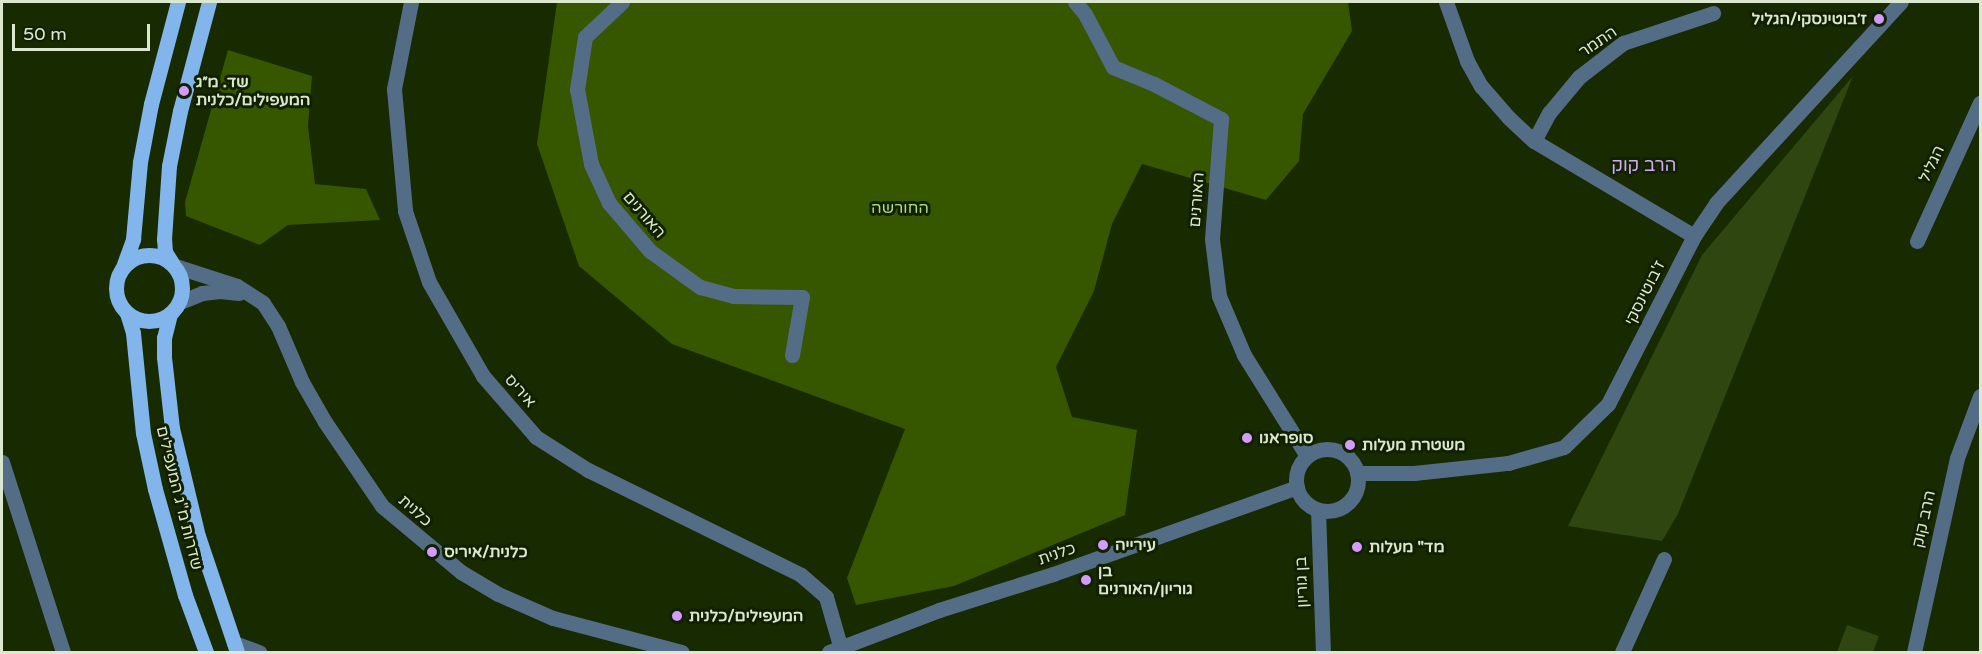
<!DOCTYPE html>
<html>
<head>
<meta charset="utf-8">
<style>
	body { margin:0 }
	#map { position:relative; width:1982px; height:654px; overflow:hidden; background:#182a00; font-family:"Varela Round","Noto Sans Hebrew",sans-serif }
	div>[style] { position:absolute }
	.green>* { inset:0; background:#2f4611 }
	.forest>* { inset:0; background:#365600 }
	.minor>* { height:15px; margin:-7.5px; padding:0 7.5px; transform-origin:7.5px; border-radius:7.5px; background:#546d86 }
	.minor>.ring { margin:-7.5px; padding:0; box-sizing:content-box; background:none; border:15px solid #546d86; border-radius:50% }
	.major>* { height:15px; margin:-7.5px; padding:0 7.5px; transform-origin:7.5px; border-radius:7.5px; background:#81b5eb }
	.major>.ring { margin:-7.5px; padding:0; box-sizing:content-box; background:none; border:15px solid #81b5eb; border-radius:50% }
	.dots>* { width:16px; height:16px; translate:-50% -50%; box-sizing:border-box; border:3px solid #112001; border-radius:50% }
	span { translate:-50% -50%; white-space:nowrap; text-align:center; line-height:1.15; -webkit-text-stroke:6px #112001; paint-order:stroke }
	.poi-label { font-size:16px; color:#dbe8cf; font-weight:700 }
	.right { translate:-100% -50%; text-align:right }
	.left { translate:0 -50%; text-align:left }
	.street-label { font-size:16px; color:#dbe8cf }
	.park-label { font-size:16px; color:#aedf78 }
	.neighbourhood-label { font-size:18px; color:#d2acee }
	.frame { position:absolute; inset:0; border:3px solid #dbe8cf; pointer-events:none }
	.scale { position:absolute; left:12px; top:24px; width:138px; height:27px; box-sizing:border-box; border:3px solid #dbe8cf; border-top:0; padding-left:8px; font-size:18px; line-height:21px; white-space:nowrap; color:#dbe8cf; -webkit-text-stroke:4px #112001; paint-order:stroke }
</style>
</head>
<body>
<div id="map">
	<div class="green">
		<i style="clip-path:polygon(1853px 76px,1678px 514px,1662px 541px,1568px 526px,1702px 255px)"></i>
		<i style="clip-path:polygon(1847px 625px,1879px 636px,1873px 652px,1837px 652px)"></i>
	</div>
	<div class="forest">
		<i style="clip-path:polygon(557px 2px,1348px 2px,1352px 31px,1303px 114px,1299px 161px,1266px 200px,1142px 164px,1112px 224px,1094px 291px,1056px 367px,1072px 417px,1137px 430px,1125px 515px,954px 586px,856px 605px,847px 578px,905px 429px,672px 344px,579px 266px,537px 144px)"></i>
		<i style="clip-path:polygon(228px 50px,312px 76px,308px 126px,315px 184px,366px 189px,380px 220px,288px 225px,260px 245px,186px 216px,185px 202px)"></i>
	</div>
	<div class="minor">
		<i style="left:411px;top:2px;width:89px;rotate:101.1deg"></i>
		<i style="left:394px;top:89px;width:122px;rotate:84.8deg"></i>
		<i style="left:405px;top:211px;width:75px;rotate:71.3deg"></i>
		<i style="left:429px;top:282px;width:108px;rotate:60.1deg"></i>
		<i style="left:483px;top:376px;width:81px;rotate:49deg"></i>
		<i style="left:536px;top:437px;width:62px;rotate:32.4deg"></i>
		<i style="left:588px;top:470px;width:237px;rotate:26.2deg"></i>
		<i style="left:801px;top:575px;width:33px;rotate:41deg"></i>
		<i style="left:826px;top:597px;width:54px;rotate:73.9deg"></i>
		<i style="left:622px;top:2px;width:51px;rotate:136.6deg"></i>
		<i style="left:585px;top:37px;width:53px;rotate:98.7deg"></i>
		<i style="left:577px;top:89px;width:76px;rotate:79.4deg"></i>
		<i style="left:591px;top:164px;width:43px;rotate:65.2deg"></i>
		<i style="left:609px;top:203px;width:63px;rotate:49.5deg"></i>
		<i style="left:650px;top:251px;width:62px;rotate:35.8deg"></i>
		<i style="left:700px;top:287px;width:35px;rotate:15deg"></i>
		<i style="left:734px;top:296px;width:68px;rotate:0.8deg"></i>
		<i style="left:802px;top:297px;width:59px;rotate:99.8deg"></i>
		<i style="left:1075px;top:2px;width:16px;rotate:50deg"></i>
		<i style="left:1085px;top:14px;width:60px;rotate:62.2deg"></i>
		<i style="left:1113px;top:67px;width:44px;rotate:22.5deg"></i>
		<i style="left:1154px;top:84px;width:76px;rotate:27.6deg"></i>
		<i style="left:1221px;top:119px;width:120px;rotate:94.3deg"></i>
		<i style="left:1212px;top:239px;width:57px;rotate:83deg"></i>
		<i style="left:1219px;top:296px;width:64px;rotate:67deg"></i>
		<i style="left:1244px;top:355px;width:119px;rotate:58deg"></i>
		<i style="left:1446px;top:2px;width:63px;rotate:70.4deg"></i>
		<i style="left:1467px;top:61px;width:29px;rotate:61deg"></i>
		<i style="left:1481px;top:86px;width:43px;rotate:48.8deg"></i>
		<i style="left:1509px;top:118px;width:34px;rotate:43deg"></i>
		<i style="left:1534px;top:141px;width:186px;rotate:30.7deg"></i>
		<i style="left:1534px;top:141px;width:32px;rotate:-62deg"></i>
		<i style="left:1549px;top:113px;width:47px;rotate:-50.2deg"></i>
		<i style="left:1579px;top:77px;width:56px;rotate:-37.7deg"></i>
		<i style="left:1623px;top:43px;width:95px;rotate:-18.4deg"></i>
		<i style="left:1917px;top:241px;width:152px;rotate:-65.5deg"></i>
		<i style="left:175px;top:266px;width:65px;rotate:17.9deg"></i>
		<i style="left:237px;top:286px;width:31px;rotate:33deg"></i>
		<i style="left:263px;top:303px;width:27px;rotate:57deg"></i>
		<i style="left:278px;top:326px;width:61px;rotate:66.8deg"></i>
		<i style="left:302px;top:382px;width:46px;rotate:60.1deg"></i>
		<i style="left:325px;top:422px;width:102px;rotate:55.8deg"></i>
		<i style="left:382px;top:506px;width:103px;rotate:39.9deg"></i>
		<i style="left:461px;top:572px;width:43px;rotate:30.7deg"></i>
		<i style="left:498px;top:594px;width:60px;rotate:23.6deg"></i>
		<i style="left:553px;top:618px;width:133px;rotate:14.8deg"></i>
		<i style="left:180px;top:302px;width:24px;rotate:-22deg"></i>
		<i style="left:202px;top:293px;width:18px;rotate:-6deg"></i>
		<i style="left:220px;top:291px;width:19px;rotate:6deg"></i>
		<i class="ring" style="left:1296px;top:449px;width:47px;height:47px"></i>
		<i style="left:2px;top:462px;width:200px;rotate:72.2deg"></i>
		<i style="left:1357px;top:473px;width:57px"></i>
		<i style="left:1414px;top:473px;width:95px;rotate:-6.1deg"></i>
		<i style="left:1508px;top:463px;width:58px;rotate:-15.9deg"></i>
		<i style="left:1564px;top:447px;width:62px;rotate:-44.3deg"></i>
		<i style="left:1608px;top:404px;width:189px;rotate:-62.9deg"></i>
		<i style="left:1694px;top:236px;width:40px;rotate:-56deg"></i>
		<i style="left:1716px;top:203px;width:273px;rotate:-47.4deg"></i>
		<i style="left:1318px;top:510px;width:142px;rotate:88deg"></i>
		<i style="left:234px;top:643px;width:27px;rotate:20deg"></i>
		<i style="left:829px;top:652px;width:118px;rotate:-20.9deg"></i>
		<i style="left:939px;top:610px;width:120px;rotate:-17.5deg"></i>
		<i style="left:1053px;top:574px;width:259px;rotate:-19.6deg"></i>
		<i style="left:1622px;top:652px;width:102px;rotate:-65.7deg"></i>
		<i style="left:1914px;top:652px;width:199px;rotate:-77.5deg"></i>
		<i style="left:1957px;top:458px;width:66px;rotate:-69.6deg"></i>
	</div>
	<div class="major">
		<i class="ring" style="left:116px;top:255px;width:51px;height:51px"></i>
		<i style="left:172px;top:263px;width:13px;rotate:-122deg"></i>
		<i style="left:165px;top:252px;width:13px;rotate:-94deg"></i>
		<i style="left:164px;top:239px;width:73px;rotate:-86.1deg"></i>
		<i style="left:169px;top:166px;width:56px;rotate:-78.7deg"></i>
		<i style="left:180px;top:111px;width:113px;rotate:-75.1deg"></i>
		<i style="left:123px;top:267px;width:30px;rotate:-70deg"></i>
		<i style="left:133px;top:239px;width:77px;rotate:-84.8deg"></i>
		<i style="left:140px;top:162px;width:59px;rotate:-79.3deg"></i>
		<i style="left:151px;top:104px;width:106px;rotate:-75.2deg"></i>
		<i style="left:127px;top:313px;width:21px;rotate:73deg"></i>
		<i style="left:133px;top:333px;width:100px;rotate:84.3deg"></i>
		<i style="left:143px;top:433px;width:57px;rotate:77.9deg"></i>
		<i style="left:155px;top:489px;width:110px;rotate:74.2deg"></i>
		<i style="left:185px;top:595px;width:61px;rotate:69.8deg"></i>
		<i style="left:170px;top:314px;width:25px;rotate:104deg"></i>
		<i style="left:164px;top:338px;width:19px;rotate:90deg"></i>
		<i style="left:164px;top:357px;width:71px;rotate:83.6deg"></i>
		<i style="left:172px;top:428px;width:111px;rotate:76.5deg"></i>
		<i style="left:198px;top:536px;width:122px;rotate:71.4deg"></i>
	</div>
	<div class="dots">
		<i style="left:1879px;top:19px;background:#d39cfc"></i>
		<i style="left:184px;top:91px;background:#d39cfc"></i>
		<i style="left:1247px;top:438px;background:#d39cfc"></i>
		<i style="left:1350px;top:445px;background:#d39cfc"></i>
		<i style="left:1103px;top:545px;background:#d39cfc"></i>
		<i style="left:1357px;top:547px;background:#d39cfc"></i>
		<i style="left:432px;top:552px;background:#d39cfc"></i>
		<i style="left:1086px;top:580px;background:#d39cfc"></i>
		<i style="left:677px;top:616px;background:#d39cfc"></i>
	</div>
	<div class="poi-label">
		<span class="right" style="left:1867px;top:19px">ז׳בוטינסקי/הגליל</span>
		<span class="left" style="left:196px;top:91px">שד. מ״ג<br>המעפילים/כלנית</span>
		<span class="left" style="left:1259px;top:438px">סופראנו</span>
		<span class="left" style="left:1362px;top:445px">משטרת מעלות</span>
		<span class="left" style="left:1115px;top:545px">עירייה</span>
		<span class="left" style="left:1369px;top:547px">מד" מעלות</span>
		<span class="left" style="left:444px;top:552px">כלנית/איריס</span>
		<span class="left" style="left:1098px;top:580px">בן<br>גוריון/האורנים</span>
		<span class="left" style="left:689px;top:616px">המעפילים/כלנית</span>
	</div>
	<div class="street-label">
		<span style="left:1598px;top:42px;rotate:-34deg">התמר</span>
		<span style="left:1932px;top:164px;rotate:-65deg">הגליל</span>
		<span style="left:1197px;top:200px;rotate:-86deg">האורנים</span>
		<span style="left:644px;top:215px;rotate:49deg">האורנים</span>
		<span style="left:1645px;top:293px;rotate:-63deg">ז'בוטינסקי</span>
		<span style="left:520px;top:391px;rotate:49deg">איריס</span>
		<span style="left:179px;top:498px;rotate:76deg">שדרות מ"ג המעפילים</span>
		<span style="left:415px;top:511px;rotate:42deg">כלנית</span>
		<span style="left:1924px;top:519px;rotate:-77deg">הרב קוק</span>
		<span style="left:1057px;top:554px;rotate:-19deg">כלנית</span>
		<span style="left:1302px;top:582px;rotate:-92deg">בן גוריון</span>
	</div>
	<div class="park-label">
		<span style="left:900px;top:208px">החורשה</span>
	</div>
	<div class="neighbourhood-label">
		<span style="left:1644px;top:165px">הרב קוק</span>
	</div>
	<div class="frame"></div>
	<div class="scale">50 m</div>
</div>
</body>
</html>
